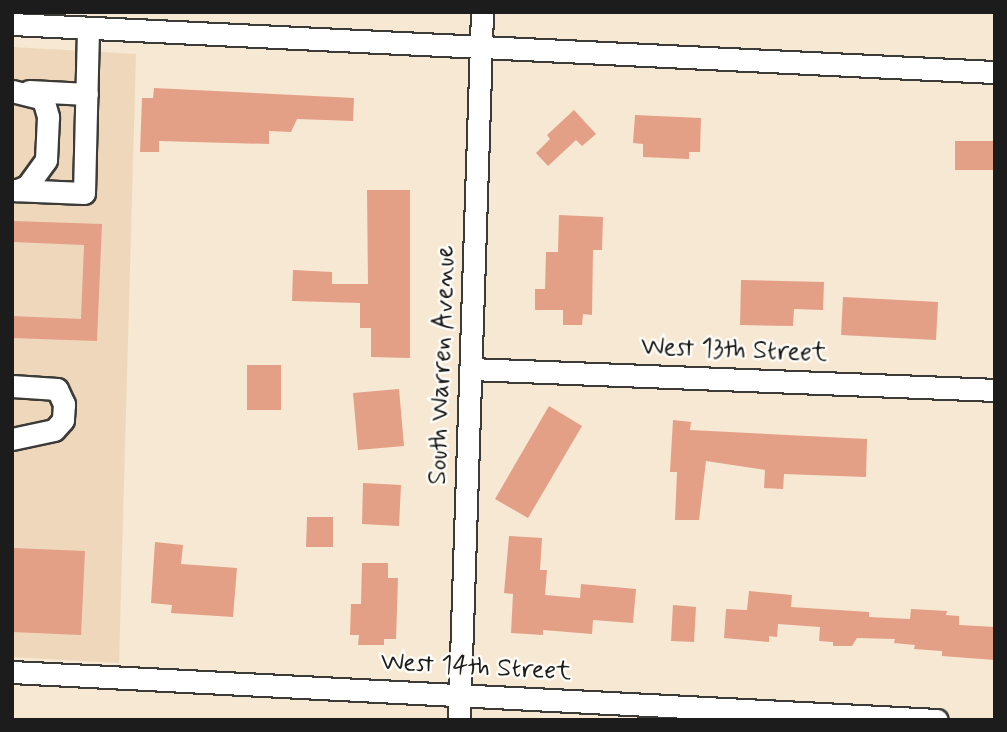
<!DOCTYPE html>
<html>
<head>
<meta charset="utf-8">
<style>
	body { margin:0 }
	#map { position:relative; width:1007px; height:732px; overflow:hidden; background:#f6e8d2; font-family:Mynerve,sans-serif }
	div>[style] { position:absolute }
	.built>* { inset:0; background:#eed7bb }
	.building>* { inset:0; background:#e49f87 }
	.roads { filter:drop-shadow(2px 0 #3d3b37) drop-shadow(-2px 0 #3d3b37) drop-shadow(0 2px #3d3b37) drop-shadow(0 -2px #3d3b37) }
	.minor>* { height:21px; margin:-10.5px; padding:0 10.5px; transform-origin:10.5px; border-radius:10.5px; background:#fff }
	span { translate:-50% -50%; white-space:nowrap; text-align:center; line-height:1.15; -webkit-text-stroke:5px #fdfcf7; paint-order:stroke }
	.street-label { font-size:26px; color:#1c1c1c }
	.frame { position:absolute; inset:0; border:14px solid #1c1c1c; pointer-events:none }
</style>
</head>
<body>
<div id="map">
	<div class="built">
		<i style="clip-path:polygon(12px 47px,136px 54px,119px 663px,12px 657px)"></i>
	</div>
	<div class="building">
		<i style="clip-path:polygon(154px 88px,354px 98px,353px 121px,297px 119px,291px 132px,269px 131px,269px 144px,159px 141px,159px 152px,140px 152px,142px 98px,153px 98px)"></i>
		<i style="clip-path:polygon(574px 110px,596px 134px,582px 146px,576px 140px,548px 166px,536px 153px,550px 139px,547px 135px)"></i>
		<i style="clip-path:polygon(635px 115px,701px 118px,700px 152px,689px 152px,689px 159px,643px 157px,643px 144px,633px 143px)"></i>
		<i style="clip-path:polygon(955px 141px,995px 141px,995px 170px,955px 170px)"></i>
		<i style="clip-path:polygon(367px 190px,410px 190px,410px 358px,371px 357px,371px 328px,360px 328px,360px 303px,292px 301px,293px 270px,332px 272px,332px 284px,368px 284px)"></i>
		<i style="clip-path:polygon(559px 215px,603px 217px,602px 250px,593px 250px,592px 315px,583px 314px,582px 325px,563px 325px,563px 310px,535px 310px,535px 289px,545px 289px,546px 252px,558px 252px)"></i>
		<i style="clip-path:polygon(12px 221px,102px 224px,97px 341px,12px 338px,12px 316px,81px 319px,84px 245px,12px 242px)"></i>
		<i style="clip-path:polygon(741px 280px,824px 282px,823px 310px,794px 309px,793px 326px,740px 325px)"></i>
		<i style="clip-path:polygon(843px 297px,938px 302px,936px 340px,841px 335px)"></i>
		<i style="clip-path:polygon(247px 365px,281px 365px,281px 410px,247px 410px)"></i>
		<i style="clip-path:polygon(399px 389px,404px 446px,358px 450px,353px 393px)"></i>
		<i style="clip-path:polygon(549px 406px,582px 426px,528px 518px,495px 499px)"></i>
		<i style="clip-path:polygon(673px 420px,691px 422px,690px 430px,867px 439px,866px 477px,784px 474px,783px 489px,764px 488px,765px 470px,706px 461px,699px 520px,675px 520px,677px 472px,670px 472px)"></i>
		<i style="clip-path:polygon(363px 483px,401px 485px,399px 526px,362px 524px)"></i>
		<i style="clip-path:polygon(307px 517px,333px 517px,333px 547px,306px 547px)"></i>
		<i style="clip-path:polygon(509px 536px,542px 538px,540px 570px,547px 570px,545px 595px,580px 598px,581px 584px,636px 589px,633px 623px,593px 620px,592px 634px,543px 630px,543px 635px,511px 633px,513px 594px,504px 593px)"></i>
		<i style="clip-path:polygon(155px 542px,183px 545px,181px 564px,237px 568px,233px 617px,171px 613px,172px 605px,151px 603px)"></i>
		<i style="clip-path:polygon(12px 548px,85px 551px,81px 635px,12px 632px)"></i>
		<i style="clip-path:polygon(362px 563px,388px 563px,388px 578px,398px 578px,396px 639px,384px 639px,384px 645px,358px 645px,359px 635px,350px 635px,351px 604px,361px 604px)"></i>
		<i style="clip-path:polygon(749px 591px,792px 595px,791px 607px,869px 612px,869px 617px,910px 619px,911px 609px,947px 611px,946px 615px,959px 616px,959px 625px,995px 627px,995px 660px,942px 656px,942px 651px,914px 649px,915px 645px,894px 643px,895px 639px,857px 638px,852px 646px,833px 646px,833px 642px,819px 641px,820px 627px,778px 624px,777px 637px,769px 636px,769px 642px,724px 638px,726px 609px,747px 610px)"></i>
		<i style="clip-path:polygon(673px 605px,696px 607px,694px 642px,671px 641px)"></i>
	</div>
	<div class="roads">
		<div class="minor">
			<i style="left:12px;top:24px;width:984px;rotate:2.8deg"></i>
			<i style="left:12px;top:91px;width:32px;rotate:14deg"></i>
			<i style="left:43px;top:99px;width:19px;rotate:74deg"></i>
			<i style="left:48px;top:117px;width:43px;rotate:92.7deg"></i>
			<i style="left:46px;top:160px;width:32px;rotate:126deg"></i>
			<i style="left:27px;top:186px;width:11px;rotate:158deg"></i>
			<i style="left:29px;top:91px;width:58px;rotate:3deg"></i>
			<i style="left:12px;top:190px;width:72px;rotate:2.4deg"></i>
			<i style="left:84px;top:193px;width:164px;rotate:-88.6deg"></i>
			<i style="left:471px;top:369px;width:524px;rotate:2.29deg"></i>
			<i style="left:12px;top:386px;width:45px;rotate:3.8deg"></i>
			<i style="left:57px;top:389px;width:17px;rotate:65deg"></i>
			<i style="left:64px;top:404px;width:16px;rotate:94deg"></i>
			<i style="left:63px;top:420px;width:13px;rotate:132deg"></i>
			<i style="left:54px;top:430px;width:43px;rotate:167.9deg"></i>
			<i style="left:12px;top:672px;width:926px;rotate:2.97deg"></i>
			<i style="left:459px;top:720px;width:708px;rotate:-88.14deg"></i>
		</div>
	</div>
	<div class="street-label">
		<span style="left:734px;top:351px;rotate:2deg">West 13th Street</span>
		<span style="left:443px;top:365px;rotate:-88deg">South Warren Avenue</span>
		<span style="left:476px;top:668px;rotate:3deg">West 14th Street</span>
	</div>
	<div class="frame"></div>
</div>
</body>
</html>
